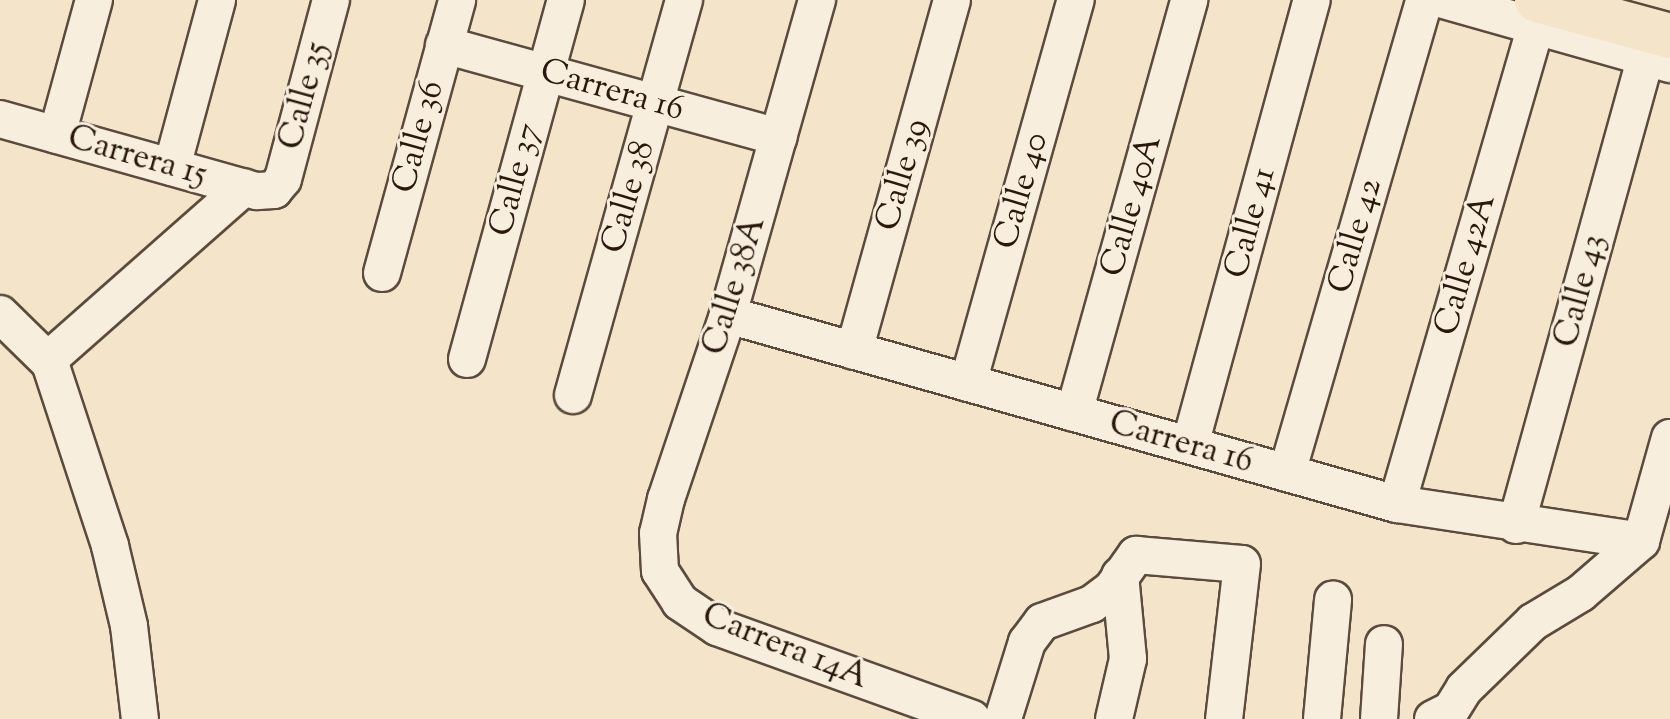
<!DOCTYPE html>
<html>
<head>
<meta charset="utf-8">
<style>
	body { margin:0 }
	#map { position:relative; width:1670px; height:719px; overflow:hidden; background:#f4e5ca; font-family:"Sorts Mill Goudy",serif }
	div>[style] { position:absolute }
	.roads { filter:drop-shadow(2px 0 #5b4b3d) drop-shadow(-2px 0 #5b4b3d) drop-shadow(0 2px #5b4b3d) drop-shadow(0 -2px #5b4b3d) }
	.minor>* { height:36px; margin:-18px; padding:0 18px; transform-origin:18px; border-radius:18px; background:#f8eedd }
	.highway>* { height:44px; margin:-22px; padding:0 22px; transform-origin:22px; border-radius:22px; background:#f4e5ca }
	span { translate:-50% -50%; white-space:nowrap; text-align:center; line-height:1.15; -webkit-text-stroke:6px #f8eedd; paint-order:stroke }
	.street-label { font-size:34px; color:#28180e }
</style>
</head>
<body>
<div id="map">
	<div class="roads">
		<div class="minor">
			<i style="left:817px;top:0;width:327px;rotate:105.8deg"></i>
			<i style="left:728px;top:315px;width:194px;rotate:108.6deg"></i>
			<i style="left:666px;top:499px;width:35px;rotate:103deg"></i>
			<i style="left:658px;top:533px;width:38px;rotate:87deg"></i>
			<i style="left:660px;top:571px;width:37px;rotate:57deg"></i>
			<i style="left:680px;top:602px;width:45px;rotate:34deg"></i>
			<i style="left:717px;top:627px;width:271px;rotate:19.8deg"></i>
			<i style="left:1444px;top:0;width:235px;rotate:15.8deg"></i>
			<i style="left:444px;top:45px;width:347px;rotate:15.4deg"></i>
			<i style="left:0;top:119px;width:267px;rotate:15.7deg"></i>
			<i style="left:257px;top:191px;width:17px;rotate:-3deg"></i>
			<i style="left:274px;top:190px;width:14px;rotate:-51deg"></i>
			<i style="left:283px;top:179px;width:185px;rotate:-75deg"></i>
			<i style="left:57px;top:135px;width:140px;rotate:-74.7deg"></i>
			<i style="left:172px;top:167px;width:173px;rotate:-74.9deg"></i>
			<i style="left:382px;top:273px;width:283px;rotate:-74.6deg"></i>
			<i style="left:0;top:314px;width:70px;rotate:44.4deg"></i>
			<i style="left:50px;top:363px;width:193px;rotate:71.8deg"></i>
			<i style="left:110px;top:546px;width:82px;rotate:76.6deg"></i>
			<i style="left:129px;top:626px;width:94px;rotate:83.3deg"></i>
			<i style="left:728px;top:315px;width:695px;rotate:15.78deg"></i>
			<i style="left:1397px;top:504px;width:247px;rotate:8.6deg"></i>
			<i style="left:854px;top:351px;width:364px;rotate:-74.4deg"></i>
			<i style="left:467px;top:359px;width:372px;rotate:-74.6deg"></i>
			<i style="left:48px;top:360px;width:261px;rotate:-41.4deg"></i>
			<i style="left:968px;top:383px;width:398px;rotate:-74.3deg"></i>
			<i style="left:573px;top:395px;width:410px;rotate:-74.3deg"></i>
			<i style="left:1074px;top:413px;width:429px;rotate:-74.4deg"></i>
			<i style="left:1190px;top:445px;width:461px;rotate:-74.7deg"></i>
			<i style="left:1287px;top:473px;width:492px;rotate:-73.8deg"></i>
			<i style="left:1397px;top:504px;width:498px;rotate:-73.8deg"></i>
			<i style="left:1516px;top:525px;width:486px;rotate:-74.5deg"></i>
			<i style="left:1003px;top:719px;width:81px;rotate:-72.7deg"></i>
			<i style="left:1027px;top:642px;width:25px;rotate:-53deg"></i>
			<i style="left:1042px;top:622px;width:53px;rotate:-19.8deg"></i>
			<i style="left:1092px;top:604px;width:25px;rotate:-37deg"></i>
			<i style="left:1112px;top:589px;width:42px;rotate:-54.8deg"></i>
			<i style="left:1136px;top:555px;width:106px;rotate:4.9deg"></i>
			<i style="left:1242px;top:564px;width:156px;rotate:96.6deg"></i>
			<i style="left:1114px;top:719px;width:62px;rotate:-76.9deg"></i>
			<i style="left:1128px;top:659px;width:84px;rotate:-95.4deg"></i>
			<i style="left:1322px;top:719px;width:120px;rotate:-84.7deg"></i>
			<i style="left:1379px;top:719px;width:75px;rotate:-86.2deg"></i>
			<i style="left:1433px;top:719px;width:20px;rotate:-27deg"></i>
			<i style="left:1451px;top:710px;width:25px;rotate:-58deg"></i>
			<i style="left:1464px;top:689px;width:96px;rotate:-44.2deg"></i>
			<i style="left:1533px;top:622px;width:56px;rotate:-31.1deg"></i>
			<i style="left:1581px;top:593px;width:79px;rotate:-40.9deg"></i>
			<i style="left:1641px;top:541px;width:107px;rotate:-74.3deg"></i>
		</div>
		<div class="highway">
			<i style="left:1537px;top:0;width:138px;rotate:15.1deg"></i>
		</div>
	</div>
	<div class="street-label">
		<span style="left:612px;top:91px;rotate:16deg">Carrera 16</span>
		<span style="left:305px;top:96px;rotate:-75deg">Calle 35</span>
		<span style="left:419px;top:137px;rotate:-75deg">Calle 36</span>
		<span style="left:137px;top:157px;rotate:16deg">Carrera 15</span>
		<span style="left:903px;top:175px;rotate:-74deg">Calle 39</span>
		<span style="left:516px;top:180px;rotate:-75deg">Calle 37</span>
		<span style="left:1022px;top:191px;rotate:-74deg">Calle 40</span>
		<span style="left:629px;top:197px;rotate:-74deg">Calle 38</span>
		<span style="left:1132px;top:206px;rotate:-74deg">Calle 40A</span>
		<span style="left:1251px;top:223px;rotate:-75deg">Calle 41</span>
		<span style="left:1356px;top:236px;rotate:-74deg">Calle 42</span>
		<span style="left:1466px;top:265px;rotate:-74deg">Calle 42A</span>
		<span style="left:735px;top:286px;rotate:-73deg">Calle 38A</span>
		<span style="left:1581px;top:291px;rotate:-75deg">Calle 43</span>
		<span style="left:1181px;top:443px;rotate:16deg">Carrera 16</span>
		<span style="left:785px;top:647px;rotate:22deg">Carrera 14A</span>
	</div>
</div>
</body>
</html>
